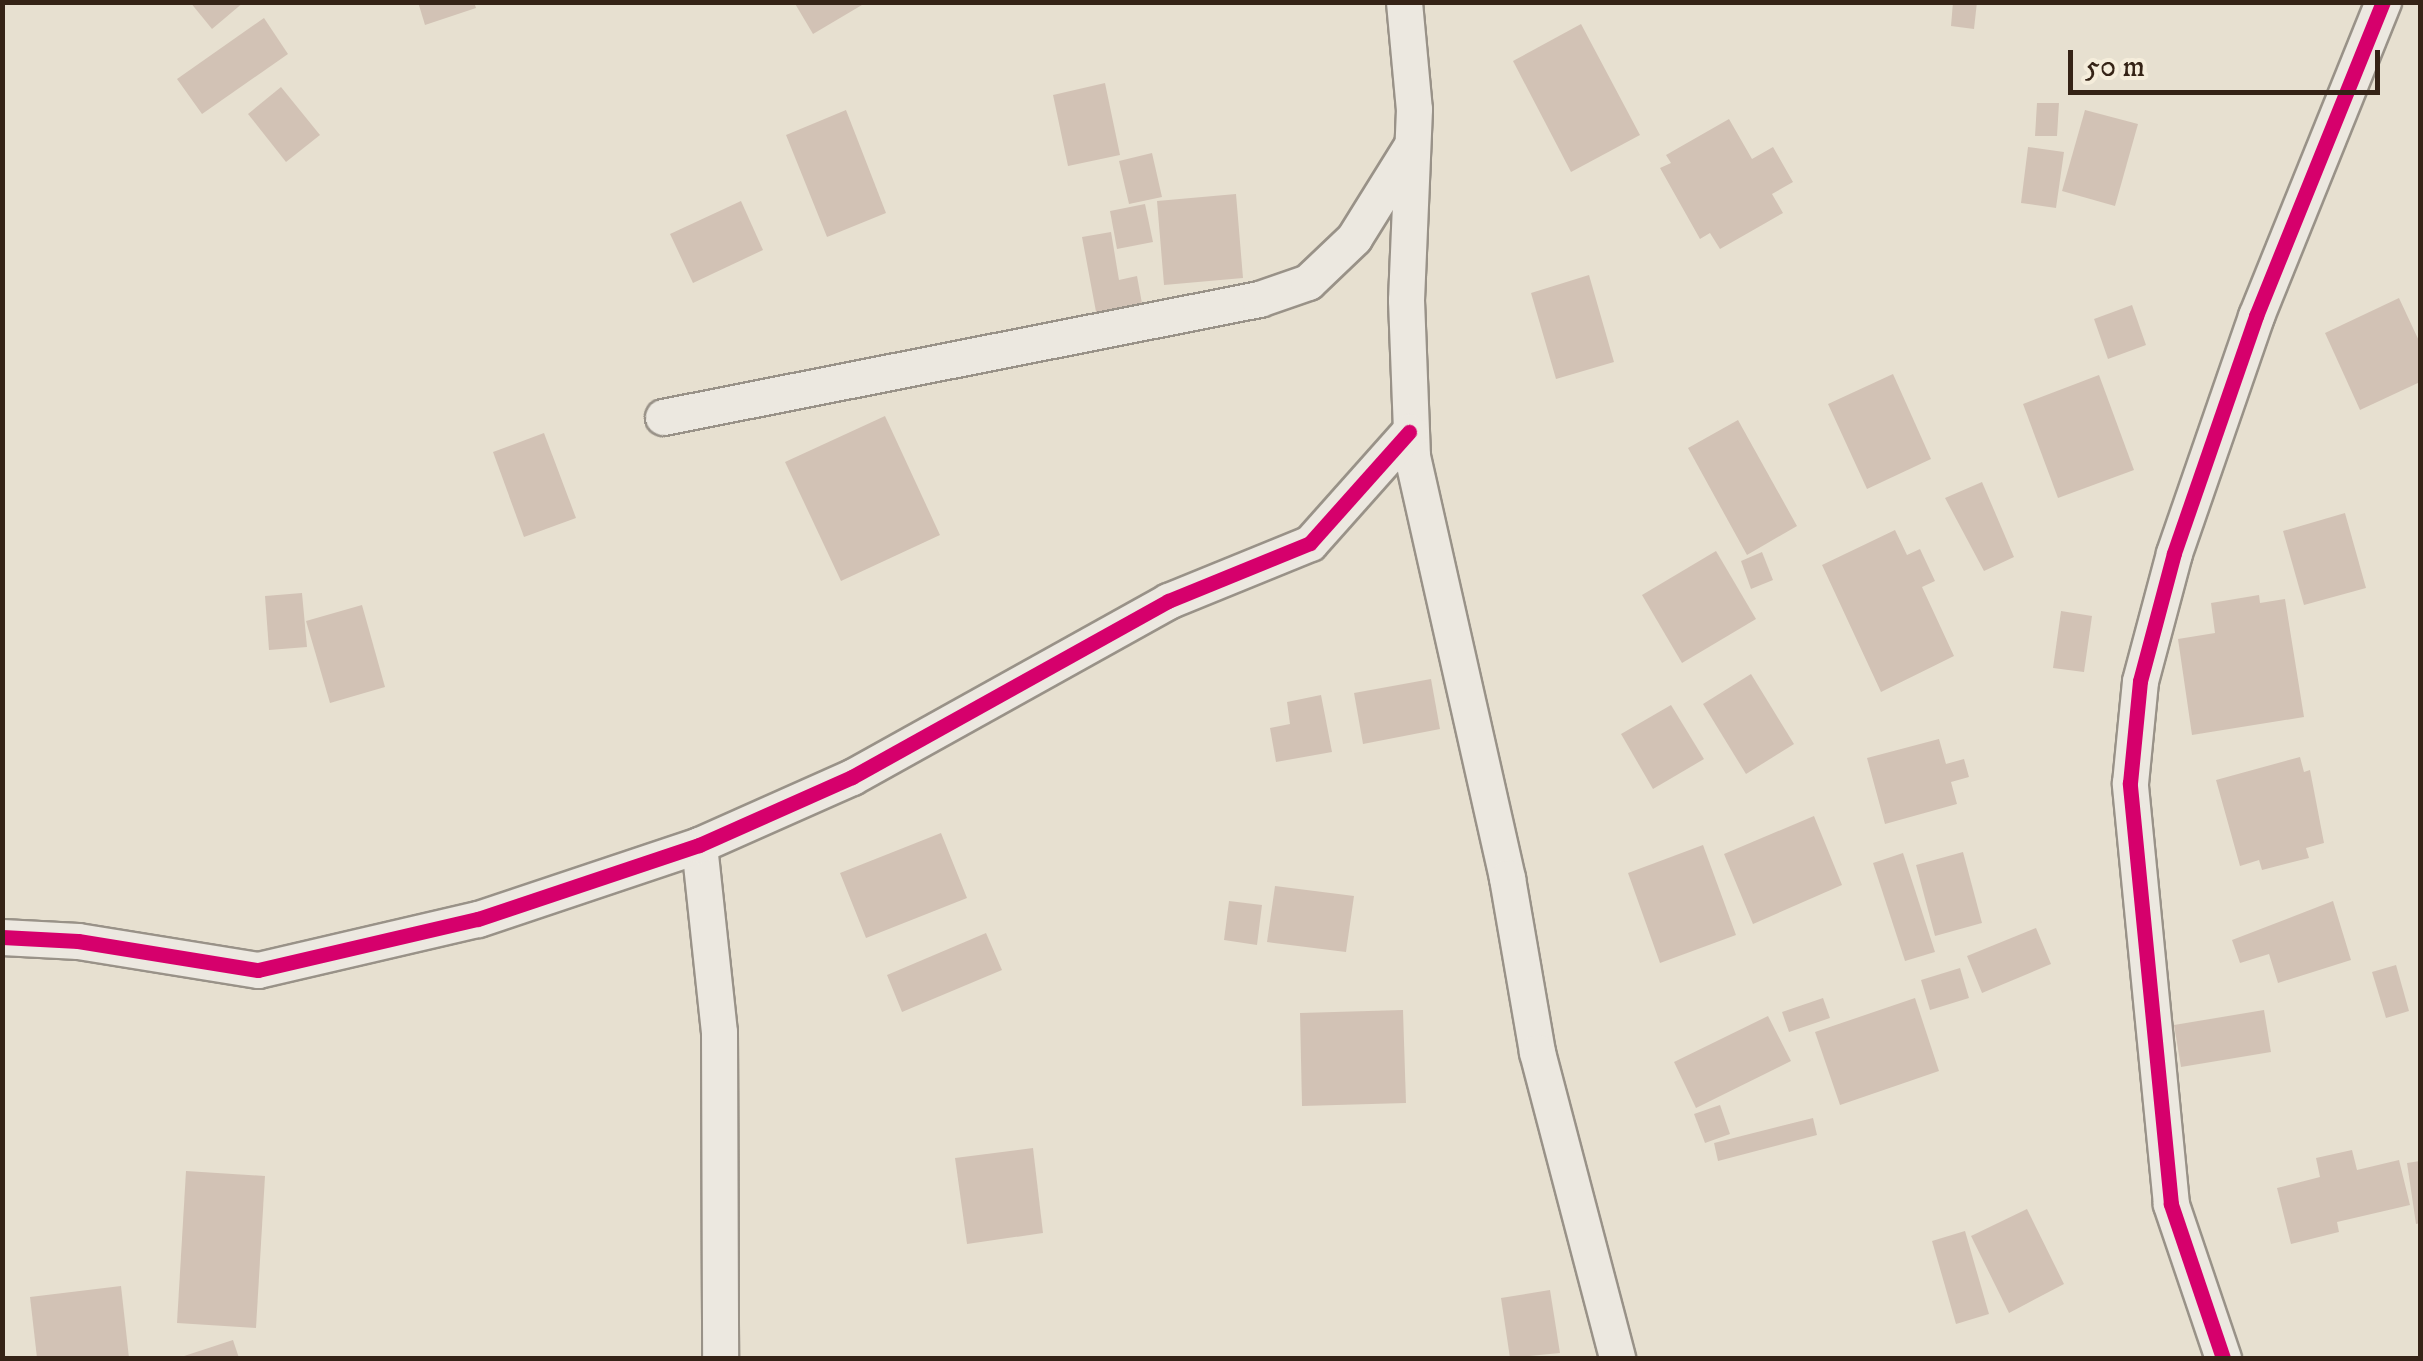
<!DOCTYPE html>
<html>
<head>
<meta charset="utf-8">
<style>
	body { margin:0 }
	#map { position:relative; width:2423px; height:1361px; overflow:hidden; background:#e7e0d0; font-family:"IM FELL DW Pica",serif }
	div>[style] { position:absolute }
	.building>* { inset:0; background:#d2c2b5 }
	.roads { filter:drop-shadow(2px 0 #999288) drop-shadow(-2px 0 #999288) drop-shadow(0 2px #999288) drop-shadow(0 -2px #999288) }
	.minor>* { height:35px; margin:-17.5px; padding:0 17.5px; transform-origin:17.5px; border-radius:17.5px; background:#ece8e0 }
	.cycleway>* { height:15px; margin:-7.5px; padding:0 7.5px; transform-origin:7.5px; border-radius:7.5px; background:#d6006c }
	span { translate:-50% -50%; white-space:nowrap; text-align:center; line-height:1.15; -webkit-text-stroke:8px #f5eddb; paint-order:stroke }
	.frame { position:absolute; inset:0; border:5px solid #352316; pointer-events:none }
	.scale { position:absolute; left:2068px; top:50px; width:312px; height:45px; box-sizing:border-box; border:5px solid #352316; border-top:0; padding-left:12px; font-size:30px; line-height:35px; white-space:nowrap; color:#352316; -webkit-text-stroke:8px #f5eddb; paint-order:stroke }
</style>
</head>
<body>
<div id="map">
	<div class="building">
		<i style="clip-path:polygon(190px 2px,244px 2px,212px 29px)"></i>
		<i style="clip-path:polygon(418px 2px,474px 2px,476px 8px,425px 25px)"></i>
		<i style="clip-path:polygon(794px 2px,867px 2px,813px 34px)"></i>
		<i style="clip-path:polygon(1953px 2px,1977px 2px,1974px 29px,1951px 26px)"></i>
		<i style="clip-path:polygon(264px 18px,288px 54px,202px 114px,177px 79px)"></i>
		<i style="clip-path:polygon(1581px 24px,1640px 135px,1571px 172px,1513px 61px)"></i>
		<i style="clip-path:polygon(1105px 83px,1120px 155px,1068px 166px,1053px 95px)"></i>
		<i style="clip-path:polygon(281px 87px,320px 135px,286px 162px,248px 114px)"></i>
		<i style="clip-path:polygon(2037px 103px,2059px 103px,2057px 136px,2035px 136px)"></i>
		<i style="clip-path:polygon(846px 110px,886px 213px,827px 237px,786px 135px)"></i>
		<i style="clip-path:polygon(2085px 110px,2138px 124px,2115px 206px,2062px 191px)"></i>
		<i style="clip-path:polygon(1729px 119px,1752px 159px,1773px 147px,1793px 182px,1772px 194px,1783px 213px,1720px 249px,1710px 233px,1700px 239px,1660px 168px,1671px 163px,1666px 155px)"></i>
		<i style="clip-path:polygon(2028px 147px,2064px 152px,2056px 208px,2021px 203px)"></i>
		<i style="clip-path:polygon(1152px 153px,1162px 197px,1129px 204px,1119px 161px)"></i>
		<i style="clip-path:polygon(1236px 194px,1243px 278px,1164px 285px,1157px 201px)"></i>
		<i style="clip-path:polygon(741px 201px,763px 250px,693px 283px,670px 234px)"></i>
		<i style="clip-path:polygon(1145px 204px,1153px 242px,1117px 249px,1110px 211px)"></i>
		<i style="clip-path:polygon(1111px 232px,1119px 280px,1137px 276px,1143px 309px,1097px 317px,1082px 237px)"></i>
		<i style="clip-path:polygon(1589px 275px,1614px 362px,1556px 379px,1531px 293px)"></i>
		<i style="clip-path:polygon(2399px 298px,2420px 343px,2420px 382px,2360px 410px,2325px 333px)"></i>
		<i style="clip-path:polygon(2132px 305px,2146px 345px,2108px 359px,2094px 319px)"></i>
		<i style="clip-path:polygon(1893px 374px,1931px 459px,1867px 489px,1828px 404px)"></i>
		<i style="clip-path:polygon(2099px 375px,2134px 470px,2058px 498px,2023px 404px)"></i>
		<i style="clip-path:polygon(885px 416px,940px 535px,841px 581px,785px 462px)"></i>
		<i style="clip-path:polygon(1738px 420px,1797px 526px,1747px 555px,1688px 448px)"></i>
		<i style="clip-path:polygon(544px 433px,576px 518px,524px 537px,493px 452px)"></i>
		<i style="clip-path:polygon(1982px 482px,2014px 557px,1984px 571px,1945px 498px)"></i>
		<i style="clip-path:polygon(2345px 513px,2366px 588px,2304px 605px,2283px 531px)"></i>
		<i style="clip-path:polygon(1895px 530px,1907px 555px,1920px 549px,1935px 581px,1922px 587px,1954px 656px,1881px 692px,1822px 565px)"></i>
		<i style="clip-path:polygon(1716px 551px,1756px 619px,1682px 663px,1642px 595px)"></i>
		<i style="clip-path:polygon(1762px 552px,1773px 580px,1751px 589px,1741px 561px)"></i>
		<i style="clip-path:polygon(302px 593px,307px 647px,269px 650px,265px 596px)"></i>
		<i style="clip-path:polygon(2259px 595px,2260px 603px,2285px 599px,2304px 717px,2192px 735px,2178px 639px,2215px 633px,2211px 603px)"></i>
		<i style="clip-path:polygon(362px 605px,385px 687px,330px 703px,306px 621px)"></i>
		<i style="clip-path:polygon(2061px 611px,2092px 616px,2084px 672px,2053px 668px)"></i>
		<i style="clip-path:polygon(1751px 674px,1794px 744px,1746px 774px,1703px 704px)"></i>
		<i style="clip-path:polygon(1431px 679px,1440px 729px,1363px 744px,1354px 693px)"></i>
		<i style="clip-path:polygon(1321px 695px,1332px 752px,1276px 762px,1270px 728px,1290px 724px,1287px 702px)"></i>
		<i style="clip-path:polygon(1671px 705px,1704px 759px,1653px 789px,1621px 734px)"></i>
		<i style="clip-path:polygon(1939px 739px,1946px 764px,1964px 759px,1969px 777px,1951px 782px,1957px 804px,1885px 824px,1867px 758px)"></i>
		<i style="clip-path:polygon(2300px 757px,2304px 772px,2310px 770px,2324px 843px,2306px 848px,2309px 858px,2262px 870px,2259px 860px,2240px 866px,2216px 780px)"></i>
		<i style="clip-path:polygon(1814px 816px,1842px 885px,1753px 924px,1724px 854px)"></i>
		<i style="clip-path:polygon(941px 833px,967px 898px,866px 938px,840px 873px)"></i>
		<i style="clip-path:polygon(1703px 845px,1736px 935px,1660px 963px,1628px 873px)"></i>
		<i style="clip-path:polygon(1963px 852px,1982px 923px,1935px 936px,1916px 865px)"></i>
		<i style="clip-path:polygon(1903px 853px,1935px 952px,1905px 961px,1873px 863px)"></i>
		<i style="clip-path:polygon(1275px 886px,1354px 896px,1346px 952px,1267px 942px)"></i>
		<i style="clip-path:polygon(1229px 901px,1262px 905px,1257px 945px,1224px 940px)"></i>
		<i style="clip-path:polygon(2333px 901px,2351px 960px,2278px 983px,2269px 954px,2240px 963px,2232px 940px)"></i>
		<i style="clip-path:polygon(2036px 928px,2051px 964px,1982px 993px,1967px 956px)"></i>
		<i style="clip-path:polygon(986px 933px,1002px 970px,902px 1012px,887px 975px)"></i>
		<i style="clip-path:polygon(2396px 965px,2409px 1011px,2386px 1018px,2372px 972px)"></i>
		<i style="clip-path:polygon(1960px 968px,1969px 998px,1930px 1010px,1921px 980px)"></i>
		<i style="clip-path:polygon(1823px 998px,1830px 1018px,1789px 1032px,1782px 1012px)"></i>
		<i style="clip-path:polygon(1915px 998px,1939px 1071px,1840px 1105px,1815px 1032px)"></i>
		<i style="clip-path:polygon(1403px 1010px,1406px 1103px,1302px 1106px,1300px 1013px)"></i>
		<i style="clip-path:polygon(2264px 1010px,2271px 1052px,2181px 1067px,2174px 1025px)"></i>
		<i style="clip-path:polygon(1768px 1016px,1791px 1061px,1696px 1108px,1674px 1062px)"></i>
		<i style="clip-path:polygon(1720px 1105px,1730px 1134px,1705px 1143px,1694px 1114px)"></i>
		<i style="clip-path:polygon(1813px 1118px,1817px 1135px,1718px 1161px,1714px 1143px)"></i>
		<i style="clip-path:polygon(1033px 1148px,1043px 1233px,967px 1244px,955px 1158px)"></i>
		<i style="clip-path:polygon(2352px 1150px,2357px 1170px,2399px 1160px,2410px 1205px,2337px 1222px,2339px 1232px,2291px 1244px,2277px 1188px,2320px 1177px,2316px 1158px)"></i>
		<i style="clip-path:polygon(2420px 1161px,2420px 1223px,2416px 1224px,2407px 1163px)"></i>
		<i style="clip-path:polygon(186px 1171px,265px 1176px,256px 1328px,177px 1323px)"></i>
		<i style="clip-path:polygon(2027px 1209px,2064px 1284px,2009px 1313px,1971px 1236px)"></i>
		<i style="clip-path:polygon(1965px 1231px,1989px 1314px,1956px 1324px,1932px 1241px)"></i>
		<i style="clip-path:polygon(121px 1286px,129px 1358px,37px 1358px,30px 1297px)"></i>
		<i style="clip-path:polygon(1550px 1290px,1560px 1353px,1510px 1358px,1501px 1298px)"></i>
		<i style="clip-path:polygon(233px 1340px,239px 1358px,178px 1358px)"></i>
	</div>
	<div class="roads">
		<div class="minor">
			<i style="left:1404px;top:2px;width:107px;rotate:84.7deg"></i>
			<i style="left:1414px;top:109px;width:191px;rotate:92.4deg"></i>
			<i style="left:1406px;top:300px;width:156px;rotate:87.8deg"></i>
			<i style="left:1412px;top:456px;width:433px;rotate:77.3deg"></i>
			<i style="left:1507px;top:878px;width:177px;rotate:80.2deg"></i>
			<i style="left:1537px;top:1052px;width:316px;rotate:75.3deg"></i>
			<i style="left:663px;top:417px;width:608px;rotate:-11.2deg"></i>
			<i style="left:1259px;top:299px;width:52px;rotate:-19.1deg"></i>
			<i style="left:1308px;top:282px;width:64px;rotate:-43.7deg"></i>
			<i style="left:1354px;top:238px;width:106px;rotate:-58.1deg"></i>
			<i style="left:699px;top:845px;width:188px;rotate:83.9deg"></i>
			<i style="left:719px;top:1032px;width:326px;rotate:89.8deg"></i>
			<i style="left:2px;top:937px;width:76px;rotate:3deg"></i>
			<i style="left:78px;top:941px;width:182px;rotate:9.2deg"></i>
			<i style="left:258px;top:970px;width:226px;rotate:-13.1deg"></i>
			<i style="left:478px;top:919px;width:233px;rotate:-18.5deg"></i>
			<i style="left:699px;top:845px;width:167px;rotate:-24deg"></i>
			<i style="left:852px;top:777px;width:362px;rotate:-29.1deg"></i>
			<i style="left:1168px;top:601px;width:153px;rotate:-22.2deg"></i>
			<i style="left:1310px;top:543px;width:149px;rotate:-48.3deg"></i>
			<i style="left:2223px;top:1358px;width:163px;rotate:-108.7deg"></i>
			<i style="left:2171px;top:1204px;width:423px;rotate:-95.6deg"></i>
			<i style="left:2130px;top:783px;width:102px;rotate:-84.4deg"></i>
			<i style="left:2140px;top:681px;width:132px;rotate:-75.1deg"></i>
			<i style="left:2174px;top:553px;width:251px;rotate:-70.9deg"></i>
			<i style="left:2256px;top:316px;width:339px;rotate:-68deg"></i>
		</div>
	</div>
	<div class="cycleway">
		<i style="left:2px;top:937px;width:76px;rotate:3deg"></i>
		<i style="left:78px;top:941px;width:182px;rotate:9.2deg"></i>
		<i style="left:258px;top:970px;width:226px;rotate:-13.1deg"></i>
		<i style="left:478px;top:919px;width:233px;rotate:-18.5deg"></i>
		<i style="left:699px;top:845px;width:167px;rotate:-24deg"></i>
		<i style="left:852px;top:777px;width:362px;rotate:-29.1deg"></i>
		<i style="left:1168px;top:601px;width:153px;rotate:-22.2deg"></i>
		<i style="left:1310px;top:543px;width:149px;rotate:-48.3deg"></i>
		<i style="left:2223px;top:1358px;width:163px;rotate:-108.7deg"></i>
		<i style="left:2171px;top:1204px;width:423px;rotate:-95.6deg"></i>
		<i style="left:2130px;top:783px;width:102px;rotate:-84.4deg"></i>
		<i style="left:2140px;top:681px;width:132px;rotate:-75.1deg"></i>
		<i style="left:2174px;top:553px;width:251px;rotate:-70.9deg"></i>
		<i style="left:2256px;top:316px;width:339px;rotate:-68deg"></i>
	</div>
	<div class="frame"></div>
	<div class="scale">50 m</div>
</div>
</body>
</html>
